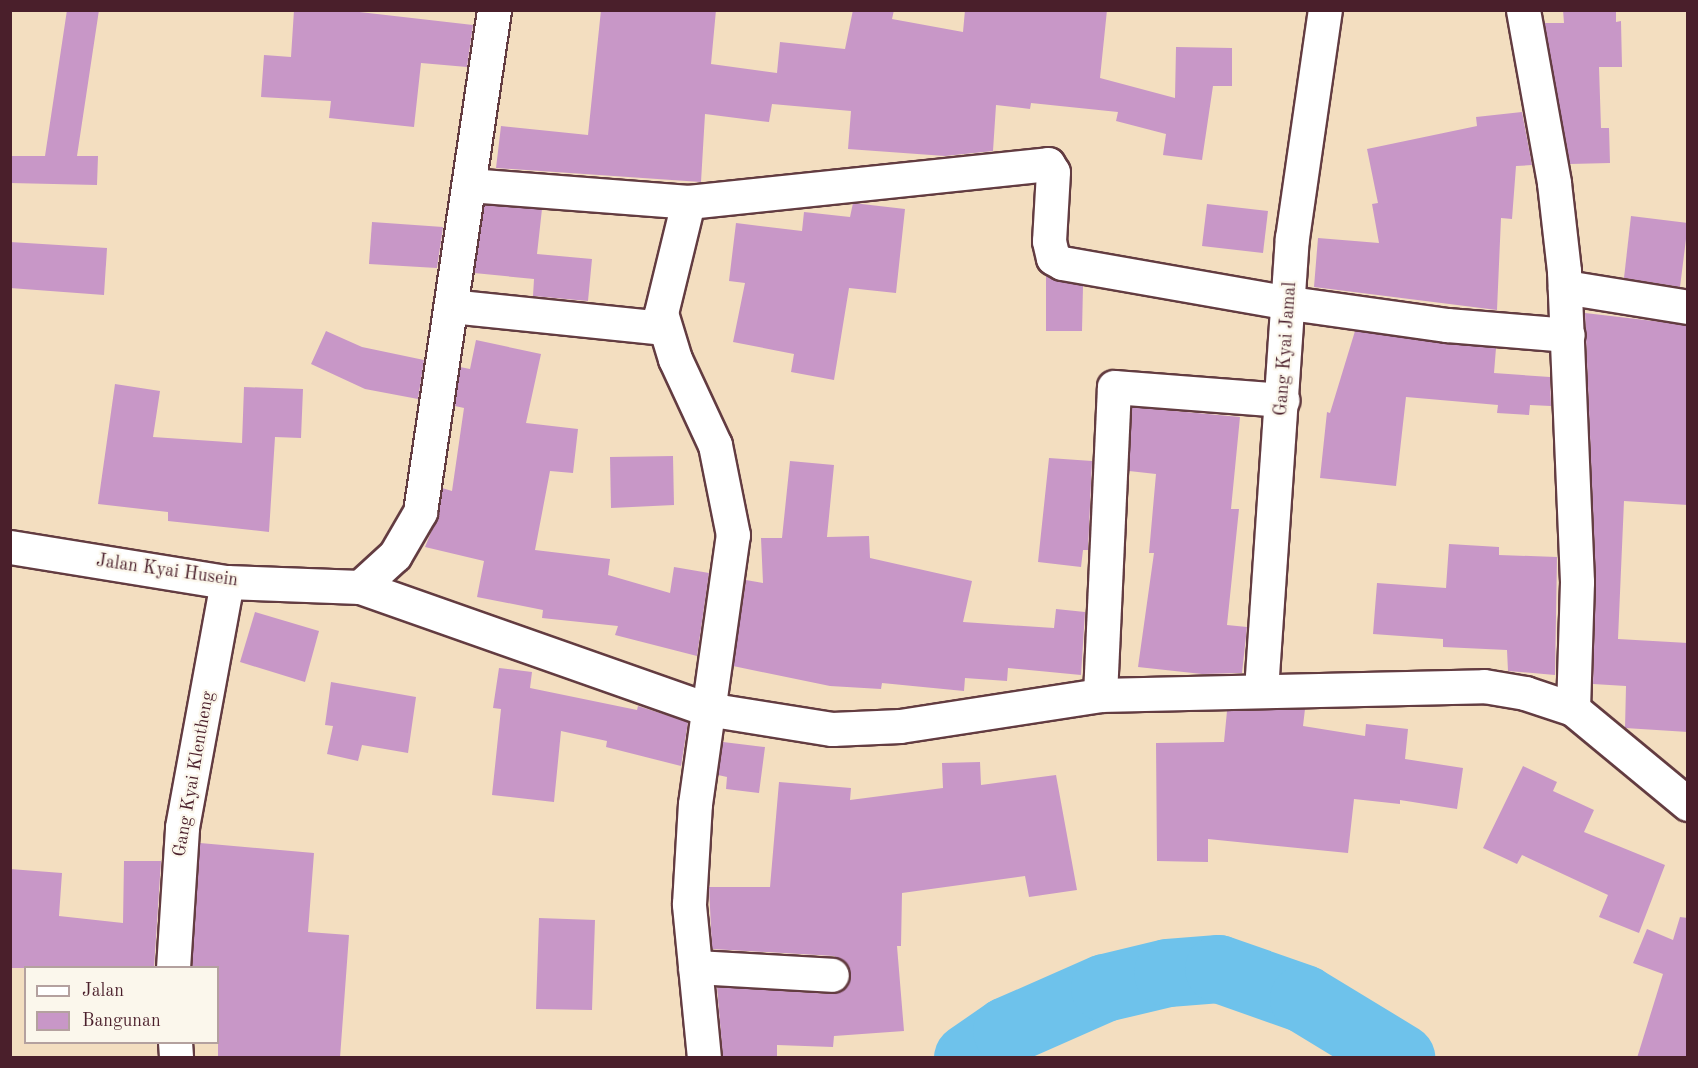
<!DOCTYPE html>
<html>
<head>
<meta charset="utf-8">
<style>
	body { margin:0 }
	#map { position:relative; width:1698px; height:1068px; overflow:hidden; background:#f3dec0; font-family:"Old Standard TT",serif }
	div>[style] { position:absolute }
	.river>* { height:68px; margin:-34px; padding:0 34px; transform-origin:34px; border-radius:34px; background:#6ec2eb }
	.building>* { inset:0; background:#c897c7 }
	.roads { filter:drop-shadow(2px 0 #633c41) drop-shadow(-2px 0 #633c41) drop-shadow(0 2px #633c41) drop-shadow(0 -2px #633c41) }
	.minor>* { height:33px; margin:-16.5px; padding:0 16.5px; transform-origin:16.5px; border-radius:16.5px; background:#fff }
	span { translate:-50% -50%; white-space:nowrap; text-align:center; line-height:1.15; -webkit-text-stroke:4.5px #fbf7ec; paint-order:stroke }
	.street-label { font-size:18px; color:#4a1f2b }
	.frame { position:absolute; inset:0; border:12px solid #4a1f2b; pointer-events:none }
	.legend { position:absolute; left:24px; top:966px; width:195px; height:78px; box-sizing:border-box; background:#fbf7ec; border:2px solid #b4a19f; margin:0; padding:8px 10px; list-style:none; font-size:18px; color:#4a1f2b }
	.legend li { display:flex; align-items:center; gap:12px; height:30px }
	.legend b { width:30px; border:2px solid #b4a19f }
</style>
</head>
<body>
<div id="map">
	<div class="river">
		<i style="left:968px;top:1058px;width:47px;rotate:-34.7deg"></i>
		<i style="left:1007px;top:1031px;width:107px;rotate:-23.7deg"></i>
		<i style="left:1105px;top:988px;width:65px;rotate:-13.4deg"></i>
		<i style="left:1168px;top:973px;width:51px;rotate:-4.5deg"></i>
		<i style="left:1219px;top:969px;width:90px;rotate:19.4deg"></i>
		<i style="left:1304px;top:999px;width:114px;rotate:31.3deg"></i>
	</div>
	<div class="building">
		<i style="clip-path:polygon(67px 10px,99px 10px,77px 156px,98px 156px,97px 185px,10px 183px,10px 156px,45px 156px)"></i>
		<i style="clip-path:polygon(294px 10px,342px 10px,473px 25px,467px 67px,421px 63px,414px 127px,329px 118px,331px 101px,261px 97px,264px 55px,291px 57px)"></i>
		<i style="clip-path:polygon(601px 10px,716px 10px,711px 64px,777px 73px,780px 42px,845px 49px,853px 10px,894px 10px,892px 19px,963px 32px,965px 10px,1107px 10px,1100px 78px,1175px 98px,1176px 47px,1232px 48px,1232px 86px,1213px 86px,1202px 160px,1163px 155px,1166px 134px,1116px 121px,1118px 112px,1031px 103px,1030px 109px,996px 105px,993px 151px,945px 156px,848px 149px,851px 111px,772px 104px,769px 122px,705px 114px,701px 182px,496px 168px,501px 126px,588px 135px)"></i>
		<i style="clip-path:polygon(1563px 10px,1616px 10px,1616px 22px,1621px 21px,1622px 67px,1599px 67px,1601px 128px,1609px 128px,1610px 163px,1570px 164px,1544px 23px,1564px 23px)"></i>
		<i style="clip-path:polygon(1522px 112px,1532px 165px,1516px 166px,1512px 219px,1501px 218px,1497px 310px,1314px 287px,1318px 238px,1379px 243px,1372px 204px,1378px 203px,1367px 149px,1477px 126px,1476px 117px)"></i>
		<i style="clip-path:polygon(853px 203px,905px 209px,896px 293px,849px 288px,834px 380px,791px 372px,794px 354px,733px 342px,745px 283px,729px 281px,736px 223px,802px 231px,804px 212px,850px 217px)"></i>
		<i style="clip-path:polygon(1207px 204px,1268px 211px,1263px 253px,1202px 246px)"></i>
		<i style="clip-path:polygon(484px 205px,542px 209px,537px 254px,592px 259px,588px 301px,533px 296px,534px 279px,474px 273px)"></i>
		<i style="clip-path:polygon(1631px 216px,1688px 223px,1680px 287px,1624px 278px)"></i>
		<i style="clip-path:polygon(372px 222px,443px 227px,437px 268px,369px 264px)"></i>
		<i style="clip-path:polygon(10px 242px,107px 248px,104px 295px,10px 288px)"></i>
		<i style="clip-path:polygon(1046px 276px,1083px 286px,1082px 331px,1046px 331px)"></i>
		<i style="clip-path:polygon(1585px 313px,1688px 325px,1688px 505px,1624px 501px,1618px 639px,1688px 643px,1688px 732px,1625px 728px,1626px 686px,1593px 684px,1596px 581px)"></i>
		<i style="clip-path:polygon(326px 331px,362px 347px,424px 360px,418px 399px,365px 389px,311px 364px)"></i>
		<i style="clip-path:polygon(1355px 331px,1496px 348px,1494px 373px,1550px 377px,1551px 406px,1530px 405px,1529px 415px,1497px 413px,1498px 405px,1406px 397px,1396px 486px,1320px 478px,1327px 412px,1330px 413px)"></i>
		<i style="clip-path:polygon(476px 340px,541px 354px,526px 423px,578px 429px,573px 473px,550px 471px,535px 550px,610px 559px,608px 575px,670px 593px,674px 567px,709px 573px,697px 656px,615px 635px,618px 626px,542px 618px,543px 610px,477px 597px,484px 561px,425px 547px,438px 515px,442px 488px,452px 491px,464px 408px,455px 406px,460px 367px,470px 369px)"></i>
		<i style="clip-path:polygon(115px 384px,160px 391px,153px 437px,242px 443px,244px 387px,303px 389px,301px 438px,275px 437px,269px 532px,168px 521px,168px 512px,98px 504px)"></i>
		<i style="clip-path:polygon(1132px 407px,1240px 417px,1231px 509px,1239px 509px,1227px 625px,1247px 627px,1242px 673px,1202px 674px,1138px 667px,1154px 553px,1149px 553px,1156px 474px,1129px 471px)"></i>
		<i style="clip-path:polygon(673px 456px,674px 505px,611px 508px,610px 457px)"></i>
		<i style="clip-path:polygon(1049px 458px,1092px 461px,1088px 550px,1083px 550px,1081px 567px,1038px 562px)"></i>
		<i style="clip-path:polygon(790px 461px,834px 465px,827px 537px,869px 536px,870px 558px,972px 581px,963px 622px,1054px 628px,1056px 609px,1085px 612px,1081px 675px,1008px 668px,1007px 681px,965px 678px,964px 691px,882px 683px,881px 689px,830px 686px,733px 666px,746px 580px,763px 583px,761px 538px,782px 538px)"></i>
		<i style="clip-path:polygon(1449px 544px,1499px 547px,1499px 555px,1557px 557px,1555px 675px,1508px 671px,1507px 650px,1443px 647px,1443px 639px,1373px 634px,1377px 583px,1446px 588px)"></i>
		<i style="clip-path:polygon(255px 612px,319px 631px,305px 682px,240px 662px)"></i>
		<i style="clip-path:polygon(499px 668px,532px 672px,530px 688px,637px 710px,638px 706px,688px 722px,681px 766px,606px 747px,607px 741px,561px 731px,554px 802px,492px 795px,501px 709px,493px 708px)"></i>
		<i style="clip-path:polygon(331px 682px,416px 697px,408px 753px,362px 745px,358px 761px,327px 754px,333px 726px,325px 725px)"></i>
		<i style="clip-path:polygon(1305px 709px,1303px 726px,1365px 736px,1366px 724px,1408px 729px,1405px 759px,1463px 768px,1457px 809px,1400px 800px,1400px 804px,1354px 799px,1348px 853px,1208px 839px,1208px 862px,1157px 861px,1156px 743px,1224px 742px,1227px 711px)"></i>
		<i style="clip-path:polygon(723px 742px,765px 747px,759px 793px,726px 789px,727px 777px,718px 775px)"></i>
		<i style="clip-path:polygon(980px 762px,981px 785px,1056px 775px,1077px 890px,1029px 897px,1025px 876px,902px 893px,901px 946px,897px 946px,904px 1031px,834px 1036px,833px 1047px,777px 1045px,777px 1058px,723px 1058px,717px 987px,831px 994px,847px 986px,851px 977px,848px 966px,834px 956px,712px 949px,709px 887px,770px 887px,779px 782px,851px 788px,850px 800px,943px 788px,942px 763px)"></i>
		<i style="clip-path:polygon(1523px 766px,1557px 782px,1553px 791px,1594px 810px,1584px 832px,1665px 865px,1639px 933px,1599px 917px,1608px 895px,1522px 855px,1517px 864px,1483px 848px)"></i>
		<i style="clip-path:polygon(200px 843px,314px 853px,308px 932px,349px 935px,340px 1058px,218px 1058px,218px 968px,192px 968px)"></i>
		<i style="clip-path:polygon(124px 861px,161px 861px,154px 968px,10px 968px,10px 869px,62px 873px,59px 916px,123px 923px)"></i>
		<i style="clip-path:polygon(1680px 917px,1688px 918px,1688px 1058px,1637px 1058px,1663px 974px,1633px 963px,1647px 929px,1673px 940px)"></i>
		<i style="clip-path:polygon(539px 918px,595px 920px,592px 1010px,536px 1009px)"></i>
	</div>
	<div class="roads">
		<div class="minor">
			<i style="left:1523px;top:10px;width:176px;rotate:79.8deg"></i>
			<i style="left:1554px;top:183px;width:89px;rotate:83.5deg"></i>
			<i style="left:1564px;top:271px;width:311px;rotate:87.6deg"></i>
			<i style="left:1577px;top:582px;width:127px;rotate:91.8deg"></i>
			<i style="left:469px;top:185px;width:220px;rotate:4.4deg"></i>
			<i style="left:1565px;top:287px;width:125px;rotate:9.2deg"></i>
			<i style="left:451px;top:306px;width:213px;rotate:5.9deg"></i>
			<i style="left:10px;top:547px;width:220px;rotate:9.2deg"></i>
			<i style="left:227px;top:582px;width:133px;rotate:2.2deg"></i>
			<i style="left:360px;top:587px;width:368px;rotate:19.4deg"></i>
			<i style="left:707px;top:709px;width:127px;rotate:9.1deg"></i>
			<i style="left:832px;top:729px;width:68px;rotate:-2.5deg"></i>
			<i style="left:900px;top:726px;width:202px;rotate:-8.8deg"></i>
			<i style="left:1100px;top:695px;width:384px;rotate:-1.3deg"></i>
			<i style="left:1484px;top:686px;width:42px;rotate:9.7deg"></i>
			<i style="left:1525px;top:693px;width:51px;rotate:18.4deg"></i>
			<i style="left:1573px;top:709px;width:149px;rotate:39.6deg"></i>
			<i style="left:360px;top:587px;width:47px;rotate:-42.4deg"></i>
			<i style="left:395px;top:555px;width:50px;rotate:-59.8deg"></i>
			<i style="left:420px;top:512px;width:507px;rotate:-81.61deg"></i>
			<i style="left:1261px;top:690px;width:453px;rotate:-86.1deg"></i>
			<i style="left:1292px;top:238px;width:230px;rotate:-81.8deg"></i>
			<i style="left:1100px;top:695px;width:308px;rotate:-87.4deg"></i>
			<i style="left:1114px;top:387px;width:169px;rotate:4.4deg"></i>
			<i style="left:695px;top:967px;width:137px;rotate:3.3deg"></i>
			<i style="left:173px;top:968px;width:141px;rotate:-86.3deg"></i>
			<i style="left:182px;top:827px;width:249px;rotate:-79.6deg"></i>
			<i style="left:175px;top:1042px;width:16px;rotate:86deg"></i>
			<i style="left:704px;top:1058px;width:155px;rotate:-95.6deg"></i>
			<i style="left:689px;top:904px;width:100px;rotate:-86.6deg"></i>
			<i style="left:695px;top:804px;width:272px;rotate:-82deg"></i>
			<i style="left:733px;top:535px;width:92px;rotate:-101.3deg"></i>
			<i style="left:715px;top:445px;width:95px;rotate:-114.9deg"></i>
			<i style="left:675px;top:359px;width:48px;rotate:-106.9deg"></i>
			<i style="left:661px;top:313px;width:114px;rotate:-76.3deg"></i>
			<i style="left:688px;top:202px;width:362px;rotate:-6deg"></i>
			<i style="left:1048px;top:164px;width:9px;rotate:58deg"></i>
			<i style="left:1053px;top:172px;width:69px;rotate:93.3deg"></i>
			<i style="left:1049px;top:241px;width:17px;rotate:77deg"></i>
			<i style="left:1053px;top:258px;width:10px;rotate:29deg"></i>
			<i style="left:1062px;top:263px;width:231px;rotate:10deg"></i>
			<i style="left:1290px;top:303px;width:159px;rotate:8deg"></i>
			<i style="left:1447px;top:325px;width:121px;rotate:4.7deg"></i>
		</div>
	</div>
	<div class="street-label">
		<span style="left:1286px;top:349px;rotate:-86deg">Gang Kyai Jamal</span>
		<span style="left:167px;top:571px;rotate:8deg">Jalan Kyai Husein</span>
		<span style="left:194px;top:774px;rotate:-80deg">Gang Kyai Klentheng</span>
	</div>
	<div class="frame"></div>
	<ul class="legend">
	<li><b style="height:8px;background:#fff"></b>Jalan</li>
	<li><b style="height:16px;background:#c897c7"></b>Bangunan</li>
	</ul>
</div>
</body>
</html>
